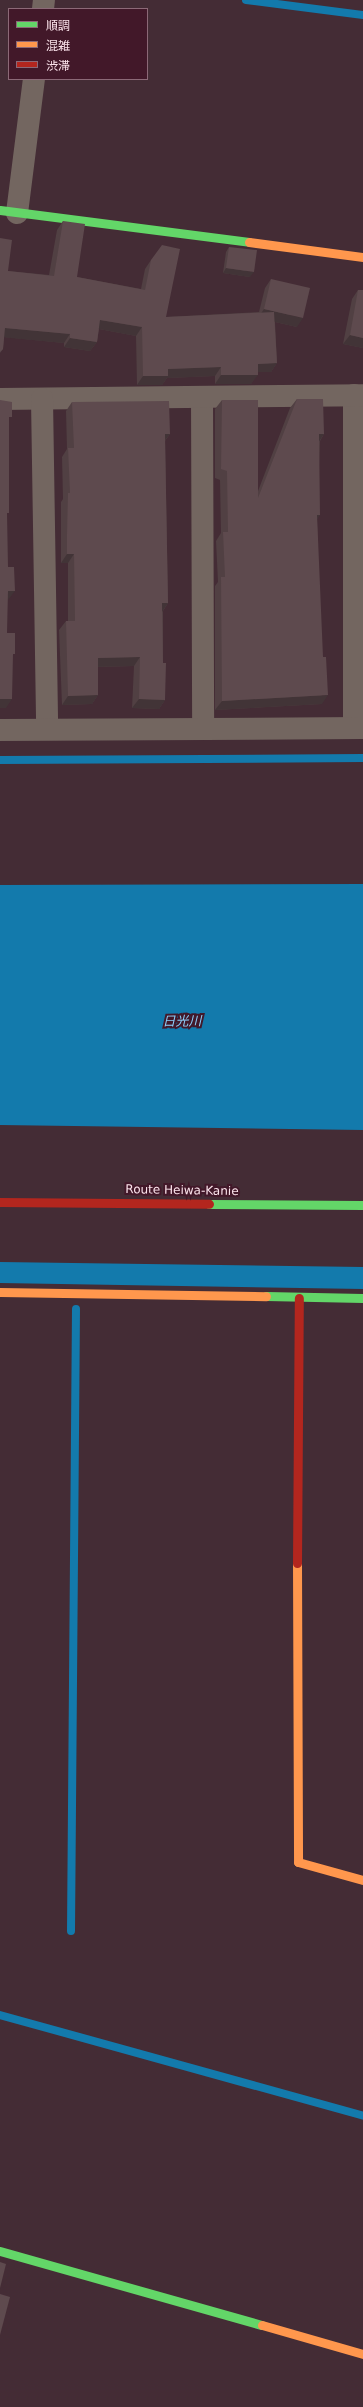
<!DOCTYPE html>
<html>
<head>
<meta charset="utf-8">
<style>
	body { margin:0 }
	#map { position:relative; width:363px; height:2407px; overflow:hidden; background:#442c35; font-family:"DejaVu Sans","Noto Sans JP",sans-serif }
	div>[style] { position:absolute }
	.water>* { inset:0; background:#137aac }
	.stream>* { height:8px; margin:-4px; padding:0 4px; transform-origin:4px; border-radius:4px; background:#137aac }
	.street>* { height:22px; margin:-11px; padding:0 11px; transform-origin:11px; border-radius:11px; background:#736660 }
	.fast>* { height:9px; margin:-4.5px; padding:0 4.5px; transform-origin:4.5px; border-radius:4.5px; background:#63d668 }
	.slow>* { height:9px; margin:-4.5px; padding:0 4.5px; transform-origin:4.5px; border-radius:4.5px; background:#ff974d }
	.jam>* { height:9px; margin:-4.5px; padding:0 4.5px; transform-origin:4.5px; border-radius:4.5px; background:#b3261e }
	.wall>* { inset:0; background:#514043 }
	.shaded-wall>* { inset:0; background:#423437 }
	.building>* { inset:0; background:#5e4a4e }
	span { translate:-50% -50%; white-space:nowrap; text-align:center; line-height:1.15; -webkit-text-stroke:4px #421829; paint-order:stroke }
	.street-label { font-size:12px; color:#fbe3eb }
	.water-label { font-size:13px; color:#8dd1fc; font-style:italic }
	.legend { position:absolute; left:8px; top:8px; width:140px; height:72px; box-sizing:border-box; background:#421829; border:1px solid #8c6977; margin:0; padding:5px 7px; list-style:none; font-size:12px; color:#fbe3eb }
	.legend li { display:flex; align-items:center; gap:8px; height:20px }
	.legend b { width:20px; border:1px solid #8c6977 }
</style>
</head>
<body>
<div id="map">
	<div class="water">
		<i style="clip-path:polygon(363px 884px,363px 1130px,0 1125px,0 885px)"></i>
		<i style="clip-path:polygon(0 1262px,363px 1267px,363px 1289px,0 1283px)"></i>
	</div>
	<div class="stream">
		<i style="left:246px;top:0;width:118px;rotate:7.3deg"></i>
		<i style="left:0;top:760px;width:363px;rotate:-0.3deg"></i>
		<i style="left:71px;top:1931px;width:622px;rotate:-89.54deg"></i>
		<i style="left:0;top:2015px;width:377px;rotate:15.5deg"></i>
	</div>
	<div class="street">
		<i style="left:43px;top:9px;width:9px;rotate:-84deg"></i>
		<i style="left:17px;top:213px;width:135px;rotate:-82.8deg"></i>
		<i style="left:354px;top:395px;width:333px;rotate:90deg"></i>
		<i style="left:202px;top:397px;width:332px;rotate:89.8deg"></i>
		<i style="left:0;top:399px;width:363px;rotate:-0.6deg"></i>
		<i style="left:42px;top:399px;width:330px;rotate:89.1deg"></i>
		<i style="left:0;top:730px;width:363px;rotate:-0.3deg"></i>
	</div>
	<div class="fast">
		<i style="left:0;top:210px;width:251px;rotate:7.3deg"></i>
		<i style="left:209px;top:1204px;width:154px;rotate:0.4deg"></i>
		<i style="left:266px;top:1296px;width:97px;rotate:1.2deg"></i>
		<i style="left:0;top:2251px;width:272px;rotate:15.8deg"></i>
	</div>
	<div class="slow">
		<i style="left:249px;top:242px;width:115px;rotate:7.5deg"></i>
		<i style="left:0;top:1292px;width:266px;rotate:0.9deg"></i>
		<i style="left:297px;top:1563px;width:299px;rotate:89.8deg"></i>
		<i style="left:298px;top:1862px;width:67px;rotate:15.5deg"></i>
		<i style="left:262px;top:2325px;width:105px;rotate:16deg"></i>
	</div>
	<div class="jam">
		<i style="left:0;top:1202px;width:209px;rotate:0.5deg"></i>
		<i style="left:297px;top:1563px;width:265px;rotate:-89.6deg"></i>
	</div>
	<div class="wall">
		<i style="clip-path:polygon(63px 221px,77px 277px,141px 289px,145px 269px,151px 260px,166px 317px,259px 312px,265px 288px,271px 279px,297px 327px,275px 322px,277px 363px,271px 372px,258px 372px,251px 384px,215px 384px,215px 376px,167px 378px,162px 385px,137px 385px,136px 336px,99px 329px,97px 342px,90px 351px,64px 347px,64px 343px,4px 337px,3px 349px,0 353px,0 238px,8px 271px,49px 275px,57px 230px)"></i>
		<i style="clip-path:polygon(229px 247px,250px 277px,223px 273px,226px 252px)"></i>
		<i style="clip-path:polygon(358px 290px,363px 290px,363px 348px,343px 344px,352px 299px)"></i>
		<i style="clip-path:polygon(297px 399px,324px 434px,320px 441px,317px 519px,322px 704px,215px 710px,215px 586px,218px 582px,216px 541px,221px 533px,220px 480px,215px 478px,215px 409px,222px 400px,258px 491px,290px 408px)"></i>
		<i style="clip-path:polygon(72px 402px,170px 434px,165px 441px,168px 603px,163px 611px,163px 663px,165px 700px,159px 709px,132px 708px,134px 666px,98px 667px,98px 695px,92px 704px,62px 705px,59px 630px,66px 621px,68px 621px,68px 563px,61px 563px,61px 502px,63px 499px,62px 457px,67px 449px,66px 411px)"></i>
	</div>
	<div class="shaded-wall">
		<i style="clip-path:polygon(226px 268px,254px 272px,250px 277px,223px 273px)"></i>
		<i style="clip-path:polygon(264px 309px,303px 318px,297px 327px,258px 318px)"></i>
		<i style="clip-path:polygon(100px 320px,142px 327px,136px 336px,94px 328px)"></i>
		<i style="clip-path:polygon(5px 328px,70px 334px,64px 343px,0 337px)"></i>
		<i style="clip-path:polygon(350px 335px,363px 338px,363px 348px,343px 344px)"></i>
		<i style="clip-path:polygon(70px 338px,97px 342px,90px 351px,64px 347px)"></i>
		<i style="clip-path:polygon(277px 363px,271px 372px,251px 372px,258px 364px)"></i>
		<i style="clip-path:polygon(221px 367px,215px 376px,167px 378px,162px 385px,137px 385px,143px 376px,168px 369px)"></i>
		<i style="clip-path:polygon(221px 375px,258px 375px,251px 384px,215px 384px)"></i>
		<i style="clip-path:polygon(165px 434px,170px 434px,163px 443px)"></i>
		<i style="clip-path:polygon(319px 434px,324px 434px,318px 443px)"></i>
		<i style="clip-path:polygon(317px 515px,320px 515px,314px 524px)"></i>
		<i style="clip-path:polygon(67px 554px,74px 554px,68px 563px,61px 563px)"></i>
		<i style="clip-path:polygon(8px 591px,15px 591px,8px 600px,1px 600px)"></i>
		<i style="clip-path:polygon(162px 603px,168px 603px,162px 612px)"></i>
		<i style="clip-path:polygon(140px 657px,134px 666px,92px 667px,98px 658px)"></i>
		<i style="clip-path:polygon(98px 695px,92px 704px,62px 705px,68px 696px)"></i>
		<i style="clip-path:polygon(328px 695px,322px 704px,215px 710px,222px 701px)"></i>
		<i style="clip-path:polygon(0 699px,12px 699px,6px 708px,0 708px)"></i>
		<i style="clip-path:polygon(139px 699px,165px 700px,159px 709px,132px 708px)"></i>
	</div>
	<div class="building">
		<i style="clip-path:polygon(63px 221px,85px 224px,77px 277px,145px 290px,151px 260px,162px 245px,180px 249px,166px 317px,274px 312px,277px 363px,258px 364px,258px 375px,221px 375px,221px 367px,168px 369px,168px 376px,143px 376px,142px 327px,100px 320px,97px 342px,70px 338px,70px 334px,5px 328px,3px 349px,0 352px,0 238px,12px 240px,8px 271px,54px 276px)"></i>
		<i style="clip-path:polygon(229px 247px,257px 250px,254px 272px,226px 268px)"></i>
		<i style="clip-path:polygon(271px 279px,310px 288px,303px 318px,264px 309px)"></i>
		<i style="clip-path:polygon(358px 290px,363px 290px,363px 338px,350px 335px)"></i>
		<i style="clip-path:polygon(297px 399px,323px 399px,324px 434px,319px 434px,320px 515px,317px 515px,323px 657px,326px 657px,328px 695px,222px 701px,221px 577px,225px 577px,223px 532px,228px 532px,227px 471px,221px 469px,222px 400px,258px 400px,258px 498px)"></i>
		<i style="clip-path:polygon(0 400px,12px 402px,12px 417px,9px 417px,9px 513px,7px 513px,8px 567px,14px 567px,15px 591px,8px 591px,7px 633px,15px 633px,15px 654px,13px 654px,12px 699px,0 699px)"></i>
		<i style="clip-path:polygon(169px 401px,170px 434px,165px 434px,168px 603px,162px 603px,163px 663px,166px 663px,165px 700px,139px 699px,140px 657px,98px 658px,98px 695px,68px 696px,66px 621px,75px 621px,74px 554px,67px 554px,67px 535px,68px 493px,70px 493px,68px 448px,74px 448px,72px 402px)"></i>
		<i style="clip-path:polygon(0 2262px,6px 2264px,0 2288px)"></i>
		<i style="clip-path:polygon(0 2294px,10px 2297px,0 2335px)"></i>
	</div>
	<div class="street-label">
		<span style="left:182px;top:1191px;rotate:1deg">Route Heiwa-Kanie</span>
	</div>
	<div class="water-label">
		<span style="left:182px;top:1022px;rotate:-1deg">日光川</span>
	</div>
	<ul class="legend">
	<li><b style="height:5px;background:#63d668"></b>順調</li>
	<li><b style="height:5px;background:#ff974d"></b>混雑</li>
	<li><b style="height:5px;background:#b3261e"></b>渋滞</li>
	</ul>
</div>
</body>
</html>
